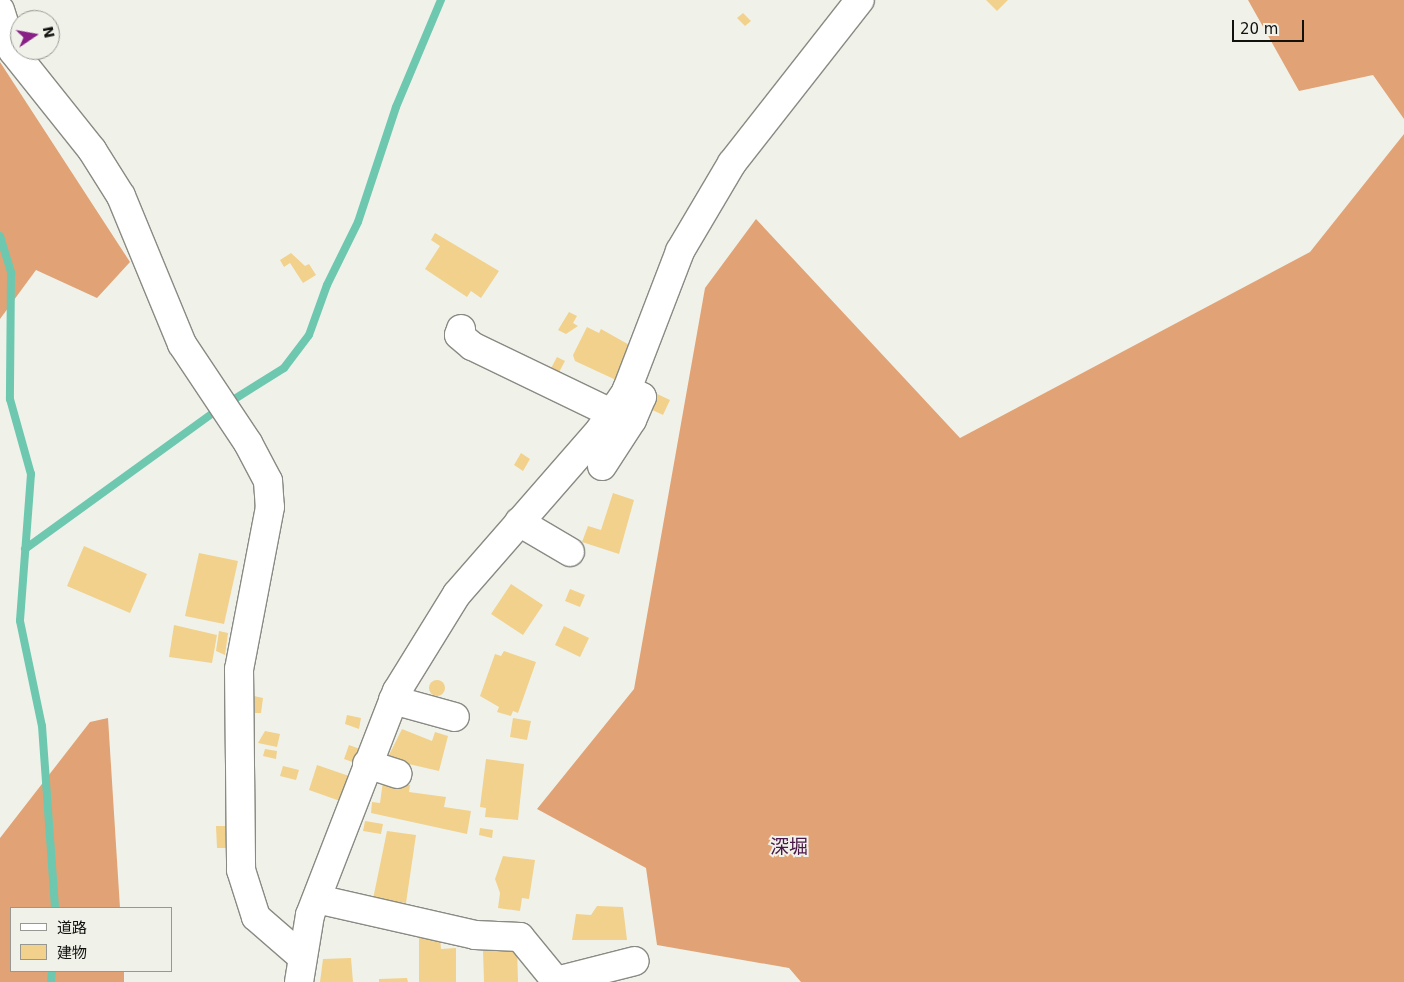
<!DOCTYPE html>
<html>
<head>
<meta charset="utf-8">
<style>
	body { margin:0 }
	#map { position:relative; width:1404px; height:982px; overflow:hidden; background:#f0f2ea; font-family:"DejaVu Sans","Noto Sans JP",sans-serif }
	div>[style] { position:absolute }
	.forest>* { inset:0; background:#e1a375 }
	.stream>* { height:8px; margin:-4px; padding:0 4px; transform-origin:4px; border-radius:4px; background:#6dc8af }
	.building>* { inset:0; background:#f1d18b }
	.round { border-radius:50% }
	.roads { filter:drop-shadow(1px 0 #898a83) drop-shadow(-1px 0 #898a83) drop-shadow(0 1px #898a83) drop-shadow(0 -1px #898a83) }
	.minor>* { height:28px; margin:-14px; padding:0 14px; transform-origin:14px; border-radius:14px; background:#fff }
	span { translate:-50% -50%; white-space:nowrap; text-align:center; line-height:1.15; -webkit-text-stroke:4px #f0f2ea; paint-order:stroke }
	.neighbourhood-label { font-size:19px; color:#4a1848 }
	.legend { position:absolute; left:10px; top:907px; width:162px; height:65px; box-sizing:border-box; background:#f0f2ea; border:1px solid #979892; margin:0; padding:6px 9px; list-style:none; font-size:15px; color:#11110e }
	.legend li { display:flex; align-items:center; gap:10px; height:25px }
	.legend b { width:25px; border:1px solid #979892 }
	.north { position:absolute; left:10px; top:10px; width:50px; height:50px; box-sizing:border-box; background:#f0f2ea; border:1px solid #979892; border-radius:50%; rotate:78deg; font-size:14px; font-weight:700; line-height:20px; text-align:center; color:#11110e }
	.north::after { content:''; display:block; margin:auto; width:18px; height:22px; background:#892086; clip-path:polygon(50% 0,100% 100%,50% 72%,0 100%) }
	.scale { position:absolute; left:1232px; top:20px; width:72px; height:22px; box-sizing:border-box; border:2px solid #11110e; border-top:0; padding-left:6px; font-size:15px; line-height:18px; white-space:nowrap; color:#11110e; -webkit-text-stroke:4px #f0f2ea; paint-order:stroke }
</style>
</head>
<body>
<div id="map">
	<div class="forest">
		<i style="clip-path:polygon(1248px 0,1404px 0,1404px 119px,1373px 75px,1299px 91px)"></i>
		<i style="clip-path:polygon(0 62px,130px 262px,97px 298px,36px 270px,0 319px)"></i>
		<i style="clip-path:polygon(1404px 134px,1404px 982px,801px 982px,789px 968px,657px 945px,646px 868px,537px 809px,634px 689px,705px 288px,756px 219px,960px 438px,1310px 252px)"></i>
		<i style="clip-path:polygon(108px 718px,120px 908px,11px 908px,11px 971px,124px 971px,124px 982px,0 982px,0 838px,90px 722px)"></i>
	</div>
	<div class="stream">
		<i style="left:0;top:236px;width:39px;rotate:73deg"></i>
		<i style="left:11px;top:273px;width:126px;rotate:90.5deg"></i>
		<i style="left:10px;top:399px;width:78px;rotate:74.4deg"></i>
		<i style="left:31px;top:474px;width:147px;rotate:94.3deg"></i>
		<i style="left:20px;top:621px;width:107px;rotate:78.2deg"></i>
		<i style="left:42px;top:726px;width:182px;rotate:85.9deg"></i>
		<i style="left:25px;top:549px;width:233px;rotate:-35.9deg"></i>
		<i style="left:214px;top:412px;width:83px;rotate:-32.2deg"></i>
		<i style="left:284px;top:368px;width:41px;rotate:-52.9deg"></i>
		<i style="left:309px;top:335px;width:53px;rotate:-70.2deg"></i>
		<i style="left:327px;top:285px;width:70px;rotate:-63.8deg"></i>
		<i style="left:358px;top:222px;width:121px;rotate:-71.7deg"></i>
		<i style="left:396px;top:107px;width:116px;rotate:-67.2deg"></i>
		<i style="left:51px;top:982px;width:11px;rotate:-85deg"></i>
	</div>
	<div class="building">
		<i style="clip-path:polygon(986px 0,1008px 0,997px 11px)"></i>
		<i style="clip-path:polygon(743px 13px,751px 21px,745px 26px,737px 18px)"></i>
		<i style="clip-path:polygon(435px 233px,499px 271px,481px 298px,471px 291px,467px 297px,425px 269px,440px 246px,431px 240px)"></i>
		<i style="clip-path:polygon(291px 253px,305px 266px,309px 264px,316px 275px,303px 283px,290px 263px,284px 267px,280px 260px)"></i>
		<i style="clip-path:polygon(569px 312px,577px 316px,573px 323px,578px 326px,566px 334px,558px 330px)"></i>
		<i style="clip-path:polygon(587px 327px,599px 333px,601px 329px,633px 347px,616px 380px,575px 361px,573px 355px)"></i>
		<i style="clip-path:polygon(557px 357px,565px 361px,557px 376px,549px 372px)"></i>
		<i style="clip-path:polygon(653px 392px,670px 400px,663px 415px,646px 407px)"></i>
		<i style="clip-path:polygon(521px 453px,530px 459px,523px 471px,514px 465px)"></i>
		<i style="clip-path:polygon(613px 493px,634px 500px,619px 554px,582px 542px,588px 526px,601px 530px)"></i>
		<i style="clip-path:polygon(84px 546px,147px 574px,130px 613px,67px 586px)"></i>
		<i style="clip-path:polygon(199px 553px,238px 561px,224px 624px,185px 616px)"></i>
		<i style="clip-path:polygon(511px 584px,543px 605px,523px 635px,491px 614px)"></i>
		<i style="clip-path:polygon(570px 589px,585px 595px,580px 607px,565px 601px)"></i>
		<i style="clip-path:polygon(174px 625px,217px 635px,212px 663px,169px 657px)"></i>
		<i style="clip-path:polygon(564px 626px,589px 638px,580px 657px,555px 645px)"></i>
		<i style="clip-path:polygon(219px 631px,228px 633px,225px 655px,216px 651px)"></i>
		<i style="clip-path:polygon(504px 651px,536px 662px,518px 713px,513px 711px,511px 716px,497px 712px,499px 707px,480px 696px,495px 654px,501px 656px)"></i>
		<i class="round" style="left:429px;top:680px;width:16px;height:16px"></i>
		<i style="clip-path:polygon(254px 696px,263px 698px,261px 713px,255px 713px)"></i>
		<i style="clip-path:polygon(347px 715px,361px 718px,359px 729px,345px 724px)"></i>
		<i style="clip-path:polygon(513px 718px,531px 721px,527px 740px,510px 737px)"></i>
		<i style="clip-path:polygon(402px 729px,432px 741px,435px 732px,448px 736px,439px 771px,387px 759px)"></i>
		<i style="clip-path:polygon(265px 731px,280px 734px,277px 747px,258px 743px)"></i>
		<i style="clip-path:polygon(349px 745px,360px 749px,355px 763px,344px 759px)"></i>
		<i style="clip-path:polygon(265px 749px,277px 751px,276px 759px,263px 756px)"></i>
		<i style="clip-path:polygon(486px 759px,524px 764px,518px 820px,485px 817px,486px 808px,480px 807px)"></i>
		<i style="clip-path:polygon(317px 765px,349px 776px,340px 801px,309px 790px)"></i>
		<i style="clip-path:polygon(283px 766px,299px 770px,296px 780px,280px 776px)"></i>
		<i style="clip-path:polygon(383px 781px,410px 785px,409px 792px,446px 797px,444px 807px,471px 811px,467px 834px,371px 813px,372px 802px,380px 803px)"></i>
		<i style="clip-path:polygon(365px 821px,383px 824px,381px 834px,363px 831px)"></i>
		<i style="clip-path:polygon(216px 826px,233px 826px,234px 848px,217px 848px)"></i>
		<i style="clip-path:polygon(480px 828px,493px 830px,492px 838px,479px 835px)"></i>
		<i style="clip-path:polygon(387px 831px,416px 835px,406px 903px,373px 899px)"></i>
		<i style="clip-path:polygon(503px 856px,535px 860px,529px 899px,522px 898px,520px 911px,498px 908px,500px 893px,495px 879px)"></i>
		<i style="clip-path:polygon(597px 906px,623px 907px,627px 940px,572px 940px,576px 914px,591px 915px)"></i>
		<i style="clip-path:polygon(419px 937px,440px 937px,441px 949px,456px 948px,456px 982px,419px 982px)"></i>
		<i style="clip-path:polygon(517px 946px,518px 982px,484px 982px,483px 951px)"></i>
		<i style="clip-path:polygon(351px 958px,353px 982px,320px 982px,323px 959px)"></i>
		<i style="clip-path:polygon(407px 978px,408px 982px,379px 982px,379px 979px)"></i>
	</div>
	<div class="roads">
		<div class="minor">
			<i style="left:0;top:10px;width:43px;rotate:72.4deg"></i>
			<i style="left:13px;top:51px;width:127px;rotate:51.4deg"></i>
			<i style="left:92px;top:150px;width:54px;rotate:57.8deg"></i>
			<i style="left:121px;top:196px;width:160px;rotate:67.6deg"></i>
			<i style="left:182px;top:344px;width:119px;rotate:56.3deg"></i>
			<i style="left:248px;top:443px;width:43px;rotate:62.2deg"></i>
			<i style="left:268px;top:481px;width:26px;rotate:86deg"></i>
			<i style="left:270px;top:507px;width:165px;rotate:100.8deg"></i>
			<i style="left:239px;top:669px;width:201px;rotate:89.4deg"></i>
			<i style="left:241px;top:870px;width:49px;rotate:72.3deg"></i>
			<i style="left:256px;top:917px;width:61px;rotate:41deg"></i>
			<i style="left:461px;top:329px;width:6px;rotate:108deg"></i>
			<i style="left:459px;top:335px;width:17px;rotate:40deg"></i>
			<i style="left:472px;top:346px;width:154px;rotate:25.7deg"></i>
			<i style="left:602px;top:466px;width:55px;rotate:-56.9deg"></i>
			<i style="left:632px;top:420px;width:25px;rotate:-67deg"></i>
			<i style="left:642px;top:397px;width:17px;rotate:-152deg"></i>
			<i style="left:519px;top:522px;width:59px;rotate:30.5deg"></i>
			<i style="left:393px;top:700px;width:64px;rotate:15.3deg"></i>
			<i style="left:367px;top:764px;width:32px;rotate:18deg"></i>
			<i style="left:317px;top:899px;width:162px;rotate:12.8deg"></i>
			<i style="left:475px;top:935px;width:45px;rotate:2.5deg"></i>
			<i style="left:520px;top:937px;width:57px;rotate:50.7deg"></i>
			<i style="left:556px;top:981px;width:81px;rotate:-14.2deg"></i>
			<i style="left:299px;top:982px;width:68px;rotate:-80.7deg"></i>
			<i style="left:310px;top:915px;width:240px;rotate:-68.8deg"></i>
			<i style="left:397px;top:691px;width:114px;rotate:-58.3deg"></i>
			<i style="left:457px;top:594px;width:218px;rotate:-48.9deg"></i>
			<i style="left:600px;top:430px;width:46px;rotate:-55.6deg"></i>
			<i style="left:626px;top:392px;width:151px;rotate:-69deg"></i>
			<i style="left:680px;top:251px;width:102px;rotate:-59.4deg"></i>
			<i style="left:732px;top:163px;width:207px;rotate:-51.9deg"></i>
		</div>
	</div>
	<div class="neighbourhood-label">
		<span style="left:789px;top:847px">深堀</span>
	</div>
	<ul class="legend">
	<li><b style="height:6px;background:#fff"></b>道路</li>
	<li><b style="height:14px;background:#f1d18b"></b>建物</li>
	</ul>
	<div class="north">N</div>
	<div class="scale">20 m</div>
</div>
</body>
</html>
